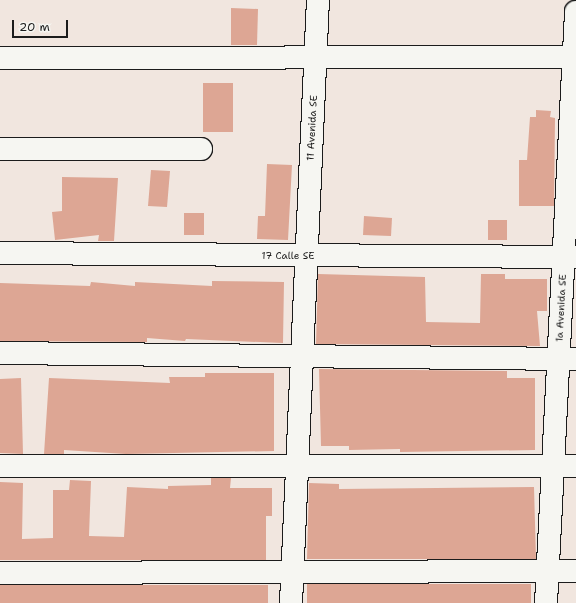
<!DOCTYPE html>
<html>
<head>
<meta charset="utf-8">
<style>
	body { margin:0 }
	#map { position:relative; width:576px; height:603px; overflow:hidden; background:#f1e6df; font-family:"Shantell Sans",sans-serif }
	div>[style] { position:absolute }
	.building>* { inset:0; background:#dda694 }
	.roads { filter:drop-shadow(1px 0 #1c1c1c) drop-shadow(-1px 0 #1c1c1c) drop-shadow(0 1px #1c1c1c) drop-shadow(0 -1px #1c1c1c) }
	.minor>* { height:22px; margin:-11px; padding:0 11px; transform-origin:11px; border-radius:11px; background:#f6f6f2 }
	span { translate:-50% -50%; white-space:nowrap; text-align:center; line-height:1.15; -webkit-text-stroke:4px #f6f6f2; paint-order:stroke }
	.street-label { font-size:10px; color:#1c1c1c }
	.scale { position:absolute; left:12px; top:20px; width:56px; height:18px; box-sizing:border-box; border:2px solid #1c1c1c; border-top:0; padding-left:5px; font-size:12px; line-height:14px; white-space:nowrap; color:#1c1c1c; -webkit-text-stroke:3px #f6f6f2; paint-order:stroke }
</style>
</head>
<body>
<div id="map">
	<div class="building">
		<i style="clip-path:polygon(231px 8px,258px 9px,257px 45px,231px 45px)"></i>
		<i style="clip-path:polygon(203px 83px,233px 83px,233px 132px,203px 132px)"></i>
		<i style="clip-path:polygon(536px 110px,551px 111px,550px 117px,555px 118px,554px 206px,519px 206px,519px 160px,527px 160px,530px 117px,536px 117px)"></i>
		<i style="clip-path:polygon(267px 164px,292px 165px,288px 240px,257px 239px,258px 216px,265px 216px)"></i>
		<i style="clip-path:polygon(151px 170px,170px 171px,167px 207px,148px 206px)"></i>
		<i style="clip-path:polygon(62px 177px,118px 178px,114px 241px,98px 241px,99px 235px,55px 240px,52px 212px,62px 211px)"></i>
		<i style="clip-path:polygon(184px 213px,204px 213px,204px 235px,184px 235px)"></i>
		<i style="clip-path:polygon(364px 216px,392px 218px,391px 236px,363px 235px)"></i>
		<i style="clip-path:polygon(488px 220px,507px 220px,507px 240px,488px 240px)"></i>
		<i style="clip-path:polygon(318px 274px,425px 277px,426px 322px,480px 323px,481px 274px,505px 274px,505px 279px,547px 279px,547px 311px,537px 311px,540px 346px,316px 344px)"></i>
		<i style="clip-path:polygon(212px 281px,284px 282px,283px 343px,186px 339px,185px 341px,147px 338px,147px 342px,0 341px,0 283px,90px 286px,91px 282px,135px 286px,135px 282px,212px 286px)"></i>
		<i style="clip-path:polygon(319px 369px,507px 371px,507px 378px,535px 378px,535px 450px,400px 452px,400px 449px,349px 450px,349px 446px,321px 446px)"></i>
		<i style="clip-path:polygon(205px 373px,274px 373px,274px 451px,126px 454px,64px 450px,64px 454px,44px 454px,49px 378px,170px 383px,169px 377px,205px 377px)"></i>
		<i style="clip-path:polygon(21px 378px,23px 454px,0 453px,0 379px)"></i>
		<i style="clip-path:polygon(211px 478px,231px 478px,230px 488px,272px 488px,272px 516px,266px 516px,266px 560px,0 560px,0 482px,23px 483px,22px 539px,53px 538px,53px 490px,69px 490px,70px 480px,91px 481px,89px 536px,124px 537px,127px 487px,168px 489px,168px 486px,211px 485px)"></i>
		<i style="clip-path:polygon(309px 483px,339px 484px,339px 489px,534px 487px,536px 559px,307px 559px)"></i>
		<i style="clip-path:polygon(307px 584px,531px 584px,531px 603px,307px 603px)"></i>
		<i style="clip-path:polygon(0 585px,268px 585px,268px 603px,0 603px)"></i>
	</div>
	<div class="roads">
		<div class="minor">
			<i style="left:0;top:58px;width:576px;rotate:-0.1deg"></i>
			<i style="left:0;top:149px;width:201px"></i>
			<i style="left:0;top:253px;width:576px;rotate:0.4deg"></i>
			<i style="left:0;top:353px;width:576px;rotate:0.6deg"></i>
			<i style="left:0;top:466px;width:576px"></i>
			<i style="left:0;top:573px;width:576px;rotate:-0.2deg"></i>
			<i style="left:291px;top:603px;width:604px;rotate:-87.44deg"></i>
			<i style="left:546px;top:603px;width:592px;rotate:-87.09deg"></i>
		</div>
	</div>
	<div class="street-label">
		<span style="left:312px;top:128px;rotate:-87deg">11 Avenida SE</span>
		<span style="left:288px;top:256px">17 Calle SE</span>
		<span style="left:561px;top:308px;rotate:-87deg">1a Avenida SE</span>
	</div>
	<div class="scale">20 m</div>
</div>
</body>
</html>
